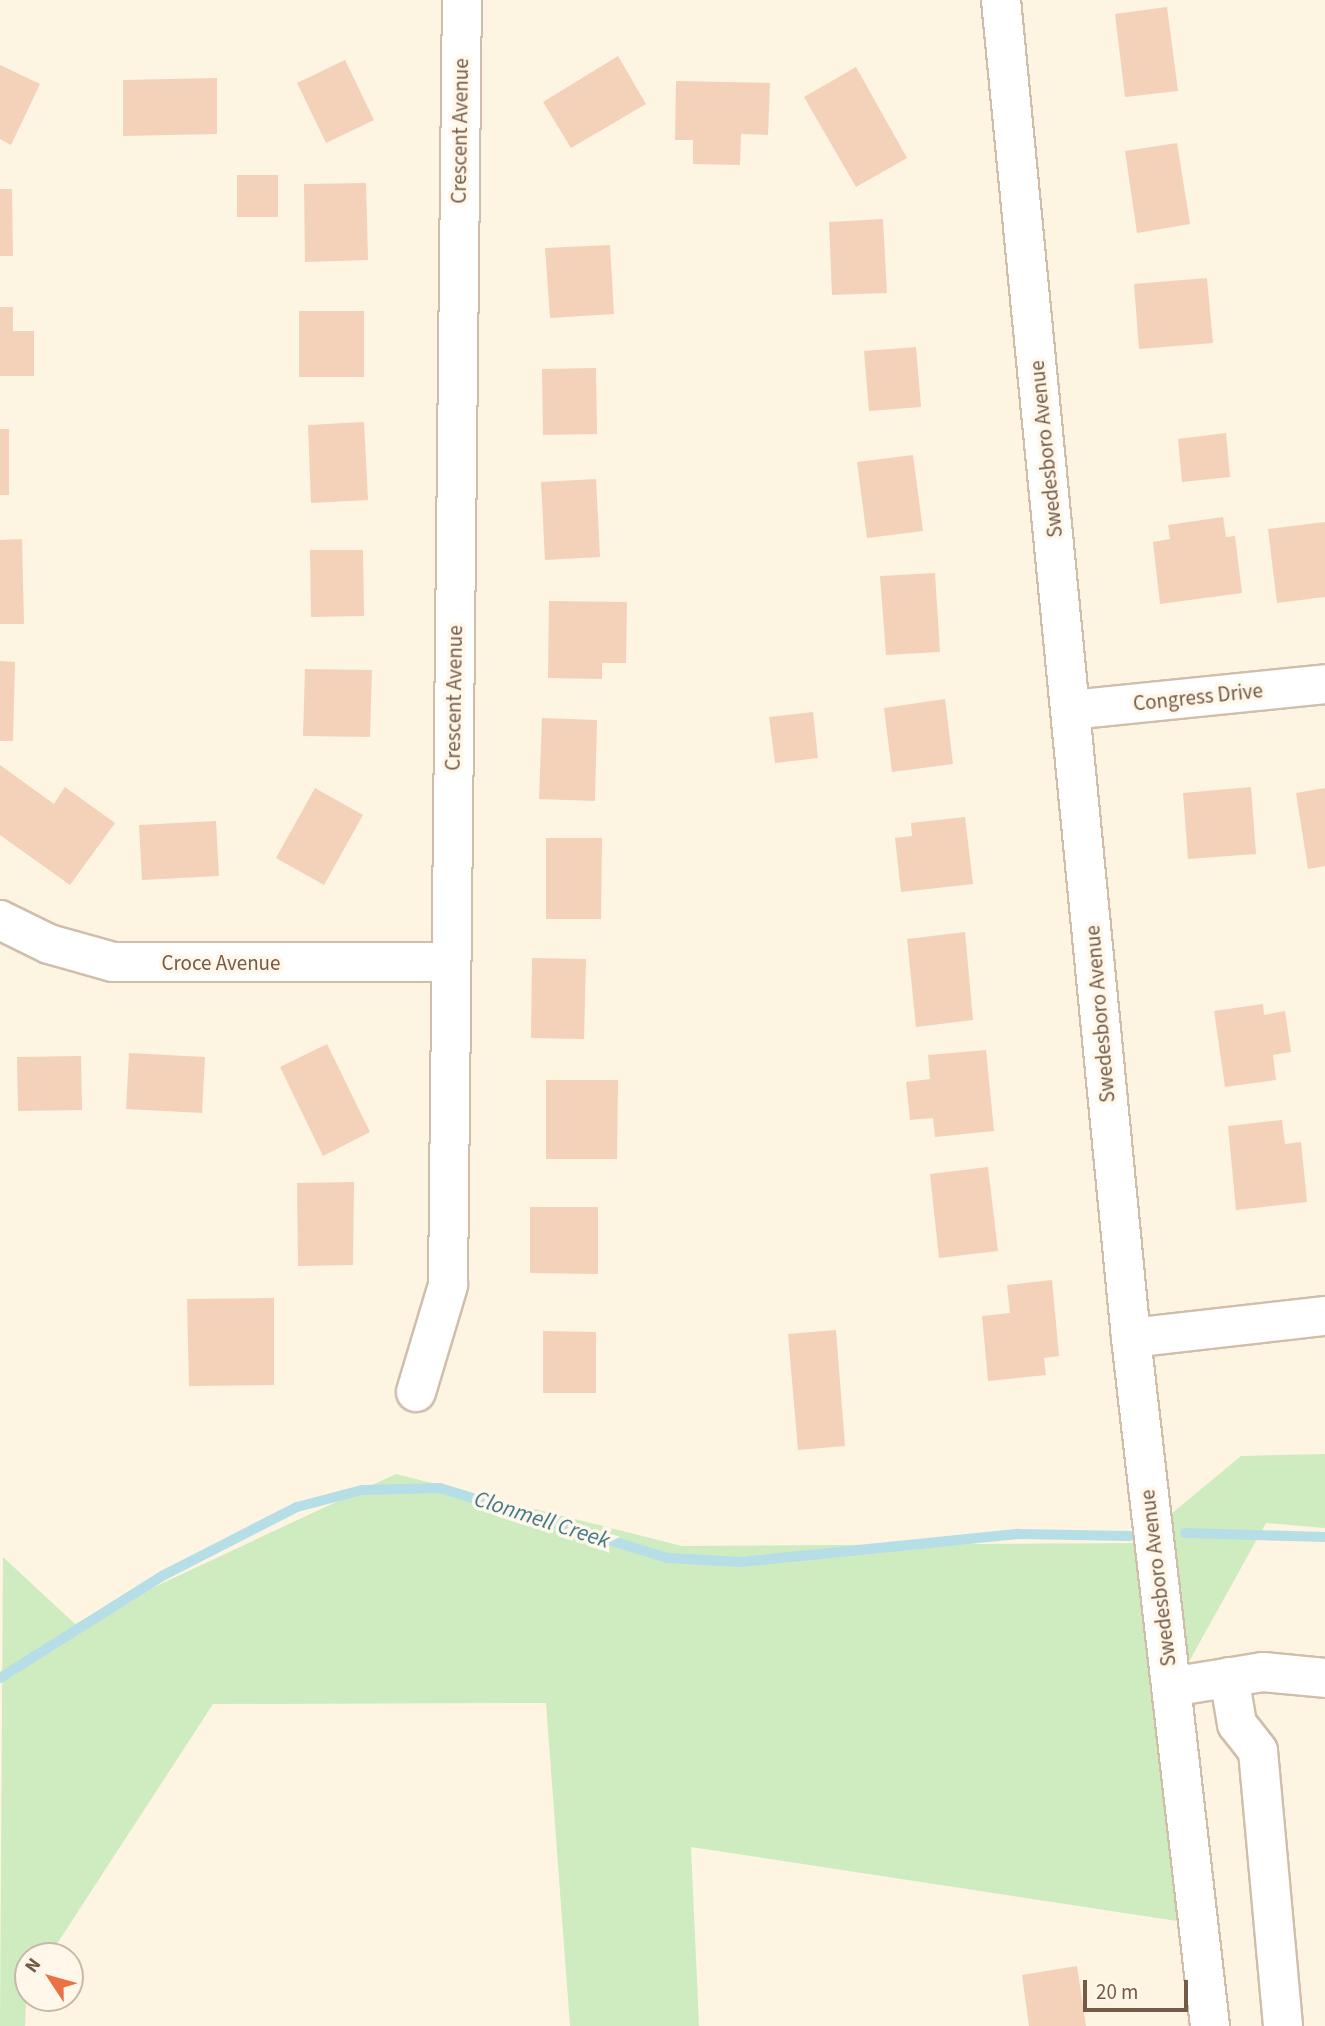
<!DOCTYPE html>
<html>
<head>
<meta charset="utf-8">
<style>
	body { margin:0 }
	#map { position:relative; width:1325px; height:2026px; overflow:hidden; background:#fdf4e2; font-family:"Source Sans 3",sans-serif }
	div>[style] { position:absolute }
	.green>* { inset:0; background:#cfebc0 }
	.stream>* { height:10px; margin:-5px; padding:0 5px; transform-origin:5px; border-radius:5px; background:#b6dee7 }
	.building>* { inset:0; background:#f3d2b9 }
	.roads { filter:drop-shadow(2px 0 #d0beab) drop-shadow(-2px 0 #d0beab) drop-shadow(0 2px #d0beab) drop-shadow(0 -2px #d0beab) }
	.minor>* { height:38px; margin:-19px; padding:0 19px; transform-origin:19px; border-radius:19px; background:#fff }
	span { translate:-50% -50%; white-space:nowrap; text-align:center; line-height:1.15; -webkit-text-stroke:7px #fff7e9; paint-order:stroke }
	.street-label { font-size:21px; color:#755a48 }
	.water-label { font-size:23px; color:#417a8a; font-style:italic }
	.north { position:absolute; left:14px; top:1942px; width:70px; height:70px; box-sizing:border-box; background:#fff7e9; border:2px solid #c8b8a9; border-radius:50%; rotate:306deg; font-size:19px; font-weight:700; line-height:28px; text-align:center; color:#755a48 }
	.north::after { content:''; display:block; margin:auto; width:24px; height:32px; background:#eb7043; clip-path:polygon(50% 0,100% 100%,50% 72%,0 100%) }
	.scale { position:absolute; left:1083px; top:1980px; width:105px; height:32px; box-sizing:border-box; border:4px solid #755a48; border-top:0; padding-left:9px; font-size:21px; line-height:24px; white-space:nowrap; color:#755a48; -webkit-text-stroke:5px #fff7e9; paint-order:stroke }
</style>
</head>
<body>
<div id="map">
	<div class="green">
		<i style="clip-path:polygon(1325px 1454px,1325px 1528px,1266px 1523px,1156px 1721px,1177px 1921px,691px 1847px,699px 2026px,570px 2026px,546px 1703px,213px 1704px,49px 1956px,28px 1956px,25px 2026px,0 2026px,3px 1557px,75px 1624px,396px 1474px,682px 1546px,1136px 1543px,1241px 1456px)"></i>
	</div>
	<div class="stream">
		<i style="left:1185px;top:1533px;width:140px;rotate:1.6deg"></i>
		<i style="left:0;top:1678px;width:191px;rotate:-32.2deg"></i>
		<i style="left:162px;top:1576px;width:152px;rotate:-27.1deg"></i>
		<i style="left:297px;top:1507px;width:67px;rotate:-14.7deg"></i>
		<i style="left:362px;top:1490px;width:78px;rotate:-1.5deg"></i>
		<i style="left:440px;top:1488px;width:238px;rotate:17.1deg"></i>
		<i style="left:667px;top:1558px;width:74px;rotate:3.1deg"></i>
		<i style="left:741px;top:1562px;width:279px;rotate:-5.8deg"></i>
		<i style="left:1019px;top:1534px;width:111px;rotate:1deg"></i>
	</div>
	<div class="building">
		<i style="clip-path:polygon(1167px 7px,1178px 91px,1125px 97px,1115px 14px)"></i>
		<i style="clip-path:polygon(618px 56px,646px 104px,571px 148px,543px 102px)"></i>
		<i style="clip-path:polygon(345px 60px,374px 120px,326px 143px,297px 83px)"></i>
		<i style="clip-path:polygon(0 65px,40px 84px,11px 145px,0 139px)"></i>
		<i style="clip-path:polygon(856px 67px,907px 158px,856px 187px,804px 97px)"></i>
		<i style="clip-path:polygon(217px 78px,217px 134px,123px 136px,123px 80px)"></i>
		<i style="clip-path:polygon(676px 81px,770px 83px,768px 135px,741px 134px,740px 165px,693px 164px,693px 140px,675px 140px)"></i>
		<i style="clip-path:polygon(1177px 143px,1190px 224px,1137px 233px,1125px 151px)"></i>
		<i style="clip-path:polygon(237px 175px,278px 175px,278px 217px,237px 217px)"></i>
		<i style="clip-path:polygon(366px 183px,368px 260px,305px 262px,304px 184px)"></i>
		<i style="clip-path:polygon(0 189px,12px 189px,13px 256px,0 256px)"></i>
		<i style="clip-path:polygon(883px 219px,887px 293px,832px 295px,829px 222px)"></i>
		<i style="clip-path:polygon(610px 245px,614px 314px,550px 318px,545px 248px)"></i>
		<i style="clip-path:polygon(1207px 278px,1213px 343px,1139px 349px,1134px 284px)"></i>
		<i style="clip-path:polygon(0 307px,13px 307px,13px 331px,34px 331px,34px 376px,0 376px)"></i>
		<i style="clip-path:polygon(299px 311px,364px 311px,364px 377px,299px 377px)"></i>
		<i style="clip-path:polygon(916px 347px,921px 407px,869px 411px,864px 351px)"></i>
		<i style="clip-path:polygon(596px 368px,597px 434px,543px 435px,542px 369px)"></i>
		<i style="clip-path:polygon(364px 422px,368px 500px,311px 503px,308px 425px)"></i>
		<i style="clip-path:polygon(0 429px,9px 429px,9px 495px,0 495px)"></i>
		<i style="clip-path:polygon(1226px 433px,1230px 477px,1182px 482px,1178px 439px)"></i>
		<i style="clip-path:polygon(913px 455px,923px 531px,867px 538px,857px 462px)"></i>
		<i style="clip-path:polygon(596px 479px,600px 557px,545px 560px,541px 482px)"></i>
		<i style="clip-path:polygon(1223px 517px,1226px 537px,1235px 536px,1242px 593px,1160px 604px,1153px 542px,1170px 539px,1168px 525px)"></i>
		<i style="clip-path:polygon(1325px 522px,1325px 597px,1277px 603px,1268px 529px)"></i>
		<i style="clip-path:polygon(22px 539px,24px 624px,0 624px,0 540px)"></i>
		<i style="clip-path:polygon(310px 550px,363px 550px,364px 616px,311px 617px)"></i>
		<i style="clip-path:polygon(935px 573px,940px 652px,886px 655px,880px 576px)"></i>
		<i style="clip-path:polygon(549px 601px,627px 602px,626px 663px,602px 663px,602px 679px,548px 678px)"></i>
		<i style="clip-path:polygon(0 661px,15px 662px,13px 741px,0 741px)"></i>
		<i style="clip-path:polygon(305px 669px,372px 670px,370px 737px,303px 736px)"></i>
		<i style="clip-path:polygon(945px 699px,953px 764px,892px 772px,884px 708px)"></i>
		<i style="clip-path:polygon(813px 712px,818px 758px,775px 763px,769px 717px)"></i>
		<i style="clip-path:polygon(542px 718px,597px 720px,595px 801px,539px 799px)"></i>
		<i style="clip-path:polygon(0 765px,54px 804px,65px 787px,115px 823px,70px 885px,0 835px)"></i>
		<i style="clip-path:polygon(1251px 787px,1256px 854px,1188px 859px,1183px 793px)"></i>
		<i style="clip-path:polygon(315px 788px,363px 815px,324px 885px,276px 858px)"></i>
		<i style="clip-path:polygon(1325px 788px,1325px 866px,1308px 869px,1296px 793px)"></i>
		<i style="clip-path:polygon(965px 817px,973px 884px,901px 892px,895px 838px,912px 836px,911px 823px)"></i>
		<i style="clip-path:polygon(216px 821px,219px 876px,142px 880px,139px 825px)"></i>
		<i style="clip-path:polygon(546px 838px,602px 838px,601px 919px,546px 919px)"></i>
		<i style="clip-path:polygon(965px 932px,973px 1020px,916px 1027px,907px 939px)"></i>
		<i style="clip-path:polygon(532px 958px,586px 959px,584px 1039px,531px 1038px)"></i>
		<i style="clip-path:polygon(1263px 1004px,1264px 1015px,1285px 1011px,1291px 1052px,1273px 1055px,1276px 1080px,1225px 1087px,1214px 1011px)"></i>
		<i style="clip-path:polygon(327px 1044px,370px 1132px,323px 1156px,280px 1067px)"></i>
		<i style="clip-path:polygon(986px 1050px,994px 1131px,935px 1137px,933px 1118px,910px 1120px,906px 1082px,930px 1079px,928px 1055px)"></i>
		<i style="clip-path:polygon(129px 1053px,205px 1057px,202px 1113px,126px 1109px)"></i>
		<i style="clip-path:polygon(81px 1056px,82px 1110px,18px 1111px,17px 1057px)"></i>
		<i style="clip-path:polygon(546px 1080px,618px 1080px,617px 1159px,546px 1159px)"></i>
		<i style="clip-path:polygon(1282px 1120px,1285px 1144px,1301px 1142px,1307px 1202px,1236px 1210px,1228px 1126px)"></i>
		<i style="clip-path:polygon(988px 1167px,998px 1251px,939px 1258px,930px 1174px)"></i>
		<i style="clip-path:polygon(354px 1182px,353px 1265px,298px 1266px,297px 1183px)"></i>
		<i style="clip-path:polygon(530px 1207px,598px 1207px,598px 1274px,530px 1273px)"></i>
		<i style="clip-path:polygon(1052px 1280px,1059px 1356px,1044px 1358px,1046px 1375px,988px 1381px,982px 1316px,1010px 1313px,1007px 1285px)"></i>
		<i style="clip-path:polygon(274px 1298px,274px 1385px,189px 1386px,187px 1299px)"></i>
		<i style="clip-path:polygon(836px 1330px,845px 1446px,798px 1450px,788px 1334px)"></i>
		<i style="clip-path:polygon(543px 1331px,596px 1332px,596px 1393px,543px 1393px)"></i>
		<i style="clip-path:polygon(1077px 1966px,1086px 2026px,1029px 2026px,1022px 1975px)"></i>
	</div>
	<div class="roads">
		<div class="minor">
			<i style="left:1001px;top:0;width:1344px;rotate:84.45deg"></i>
			<i style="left:1131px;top:1338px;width:693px;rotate:83.45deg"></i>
			<i style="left:1071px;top:710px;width:255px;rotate:-5.8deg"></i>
			<i style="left:0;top:920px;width:55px;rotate:26.1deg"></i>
			<i style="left:49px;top:944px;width:66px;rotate:15.7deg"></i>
			<i style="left:113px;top:962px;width:338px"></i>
			<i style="left:1131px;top:1338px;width:195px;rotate:-6.5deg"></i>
			<i style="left:416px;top:1392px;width:112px;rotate:-73.3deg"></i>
			<i style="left:448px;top:1285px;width:1285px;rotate:-89.38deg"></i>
			<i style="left:1229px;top:1677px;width:48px;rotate:80.3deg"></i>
			<i style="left:1237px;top:1724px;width:34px;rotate:52deg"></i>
			<i style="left:1258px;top:1751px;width:276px;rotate:84.8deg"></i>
			<i style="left:1171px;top:1687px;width:93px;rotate:-9.3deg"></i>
			<i style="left:1263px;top:1672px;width:62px;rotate:5.5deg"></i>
		</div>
	</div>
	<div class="street-label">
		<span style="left:460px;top:131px;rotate:-89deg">Crescent Avenue</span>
		<span style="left:1046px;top:449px;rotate:-96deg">Swedesboro Avenue</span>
		<span style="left:1198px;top:697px;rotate:-6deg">Congress Drive</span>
		<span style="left:454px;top:698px;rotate:-89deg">Crescent Avenue</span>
		<span style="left:221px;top:963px">Croce Avenue</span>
		<span style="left:1100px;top:1014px;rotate:-95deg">Swedesboro Avenue</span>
		<span style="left:1158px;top:1578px;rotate:-97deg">Swedesboro Avenue</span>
	</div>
	<div class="water-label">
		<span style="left:542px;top:1520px;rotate:18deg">Clonmell Creek</span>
	</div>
	<div class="north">N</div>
	<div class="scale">20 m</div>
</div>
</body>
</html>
